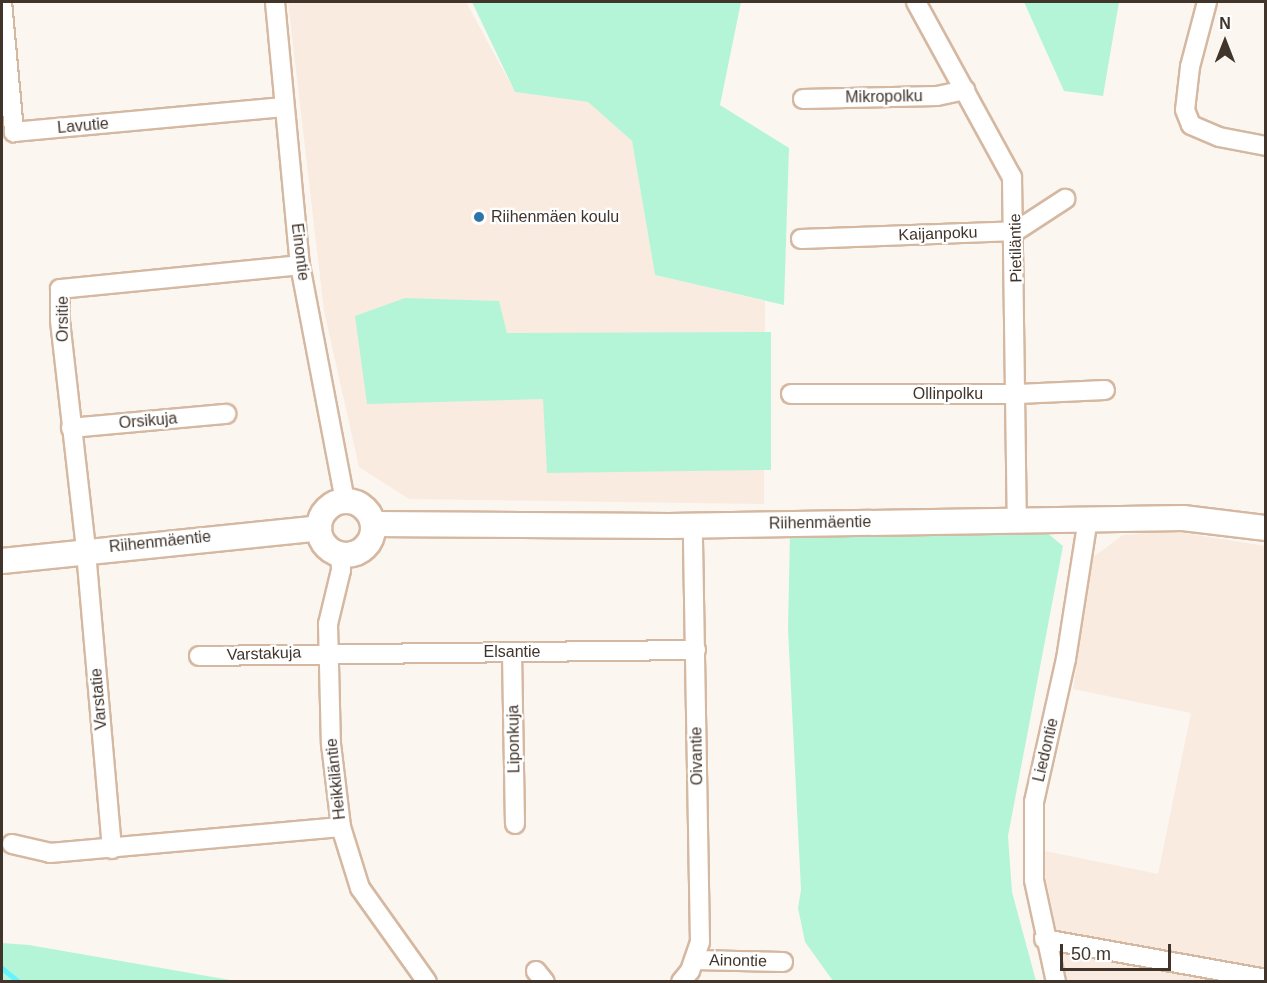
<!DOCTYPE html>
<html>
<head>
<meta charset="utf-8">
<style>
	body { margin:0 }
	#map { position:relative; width:1267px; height:983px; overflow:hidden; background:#fcf6f1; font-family:Helvetica,sans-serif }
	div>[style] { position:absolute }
	.built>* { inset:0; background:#faebe0 }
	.green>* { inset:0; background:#b5f5d7 }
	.stream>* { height:4.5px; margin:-2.25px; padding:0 2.25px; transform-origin:2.25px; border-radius:2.25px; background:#64f4ff }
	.roads { filter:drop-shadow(2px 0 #d5b8a1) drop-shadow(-2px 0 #d5b8a1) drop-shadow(0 2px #d5b8a1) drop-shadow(0 -2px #d5b8a1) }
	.street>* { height:18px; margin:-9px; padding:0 9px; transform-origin:9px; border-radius:9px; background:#fff }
	.secondary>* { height:24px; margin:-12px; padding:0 12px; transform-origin:12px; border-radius:12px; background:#fff }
	.secondary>.ring { margin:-12px; padding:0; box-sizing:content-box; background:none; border:24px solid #fff; border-radius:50% }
	.dots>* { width:16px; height:16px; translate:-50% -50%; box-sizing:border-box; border:3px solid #fff; border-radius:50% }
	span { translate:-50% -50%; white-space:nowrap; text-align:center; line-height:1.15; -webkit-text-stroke:4.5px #fff; paint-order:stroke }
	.street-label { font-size:16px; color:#40342b }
	.poi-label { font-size:16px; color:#40342b }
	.left { translate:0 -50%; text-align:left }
	.frame { position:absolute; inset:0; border:3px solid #40342b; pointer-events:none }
	.north { position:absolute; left:1195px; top:12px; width:60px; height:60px; -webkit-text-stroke:4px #fff; paint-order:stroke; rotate:0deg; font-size:16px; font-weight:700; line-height:24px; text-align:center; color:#40342b }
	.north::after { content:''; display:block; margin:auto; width:21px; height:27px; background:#40342b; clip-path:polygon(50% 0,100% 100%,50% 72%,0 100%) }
	.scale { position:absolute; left:1060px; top:944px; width:111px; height:27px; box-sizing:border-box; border:3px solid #40342b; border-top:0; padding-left:8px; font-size:18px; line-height:21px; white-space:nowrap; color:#40342b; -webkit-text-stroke:4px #fff; paint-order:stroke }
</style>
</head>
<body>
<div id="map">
	<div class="built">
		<i style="clip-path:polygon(288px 2px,466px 2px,515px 92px,588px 102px,632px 141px,655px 275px,765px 301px,764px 504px,409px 499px,359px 467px,324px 311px)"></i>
		<i style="clip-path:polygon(1172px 531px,1265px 546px,1265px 981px,1067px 981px,1040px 850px,1158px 874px,1191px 713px,1073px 689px,1092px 558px,1123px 535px)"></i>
	</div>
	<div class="green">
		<i style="clip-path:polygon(472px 2px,741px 2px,720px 105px,789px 148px,784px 305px,655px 275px,632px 141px,588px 102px,515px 92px)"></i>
		<i style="clip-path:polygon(1024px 2px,1119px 2px,1103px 96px,1064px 91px)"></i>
		<i style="clip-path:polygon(405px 298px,499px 301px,507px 333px,771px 332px,771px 470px,547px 473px,543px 399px,367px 404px,355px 316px)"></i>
		<i style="clip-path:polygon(1046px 532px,1063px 546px,1008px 836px,1012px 892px,1036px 981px,833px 981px,805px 942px,798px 908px,801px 890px,788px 629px,790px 533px)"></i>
		<i style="clip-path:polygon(2px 943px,29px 945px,236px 981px,2px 981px)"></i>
	</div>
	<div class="stream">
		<i style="left:2px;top:968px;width:22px;rotate:39deg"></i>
	</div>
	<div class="roads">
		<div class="street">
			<i style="left:2px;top:2px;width:131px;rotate:84.7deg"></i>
			<i style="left:14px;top:132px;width:270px;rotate:-5.3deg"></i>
			<i style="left:275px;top:2px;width:264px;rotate:84.6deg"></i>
			<i style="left:300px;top:265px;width:239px;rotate:79.2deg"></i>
			<i style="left:916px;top:2px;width:200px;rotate:61.3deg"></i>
			<i style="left:1012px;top:177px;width:342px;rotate:89.2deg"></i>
			<i style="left:1207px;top:2px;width:67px;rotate:104.7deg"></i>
			<i style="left:1190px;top:67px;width:43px;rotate:96.6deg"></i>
			<i style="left:1185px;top:110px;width:16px;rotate:68deg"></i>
			<i style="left:1191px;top:125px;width:30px;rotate:23deg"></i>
			<i style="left:1219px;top:137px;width:48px;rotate:10.8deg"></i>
			<i style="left:803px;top:99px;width:134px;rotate:-1.3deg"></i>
			<i style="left:937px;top:96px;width:29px;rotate:-12deg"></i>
			<i style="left:801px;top:239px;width:215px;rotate:-2.1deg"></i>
			<i style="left:1016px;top:231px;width:59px;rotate:-33.1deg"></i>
			<i style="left:791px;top:394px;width:227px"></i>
			<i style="left:1018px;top:394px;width:87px;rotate:-2.6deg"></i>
			<i style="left:71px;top:428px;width:156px;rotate:-5.2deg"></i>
			<i style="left:340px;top:554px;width:16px;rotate:86deg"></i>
			<i style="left:341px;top:570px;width:56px;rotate:103.5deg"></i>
			<i style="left:328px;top:624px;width:120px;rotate:88.6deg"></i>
			<i style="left:331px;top:744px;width:84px;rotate:83.1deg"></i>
			<i style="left:341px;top:827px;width:64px;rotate:72.7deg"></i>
			<i style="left:360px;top:888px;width:115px;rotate:54.5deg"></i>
			<i style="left:512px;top:653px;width:171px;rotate:89deg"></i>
			<i style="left:199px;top:656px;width:497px;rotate:-0.7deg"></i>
			<i style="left:12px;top:844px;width:39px;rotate:13deg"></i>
			<i style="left:50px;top:853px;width:292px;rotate:-5.1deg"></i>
			<i style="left:112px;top:849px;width:301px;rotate:-95deg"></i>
			<i style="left:86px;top:549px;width:230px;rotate:-96.5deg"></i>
			<i style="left:60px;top:320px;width:31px;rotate:-90deg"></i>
			<i style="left:60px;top:289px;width:241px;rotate:-5.7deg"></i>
			<i style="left:1044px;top:939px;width:226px;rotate:10.2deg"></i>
			<i style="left:694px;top:960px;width:89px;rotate:1.3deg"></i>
			<i style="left:536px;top:971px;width:14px;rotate:51deg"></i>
			<i style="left:681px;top:982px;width:14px;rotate:-51deg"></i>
			<i style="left:690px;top:971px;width:31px;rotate:-71deg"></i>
			<i style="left:700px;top:942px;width:417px;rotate:-91deg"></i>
			<i style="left:1056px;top:982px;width:104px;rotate:-102.2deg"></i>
			<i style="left:1034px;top:880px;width:78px;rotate:-90deg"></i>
			<i style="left:1034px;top:802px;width:147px;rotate:-77.4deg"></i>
			<i style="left:1066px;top:659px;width:142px;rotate:-81.1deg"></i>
		</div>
		<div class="secondary">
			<i class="ring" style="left:319px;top:501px;width:30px;height:30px"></i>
			<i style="left:373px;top:524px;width:296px;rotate:0.4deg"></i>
			<i style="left:669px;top:526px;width:514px;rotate:-0.89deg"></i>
			<i style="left:1183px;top:518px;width:84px;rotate:6.9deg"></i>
			<i style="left:2px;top:561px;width:319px;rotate:-5.9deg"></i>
		</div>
	</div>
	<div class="dots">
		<i style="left:479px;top:217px;background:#2c75a9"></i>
	</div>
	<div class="street-label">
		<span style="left:884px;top:97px;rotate:-1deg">Mikropolku</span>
		<span style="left:83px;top:126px;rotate:-5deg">Lavutie</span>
		<span style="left:938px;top:234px;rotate:-2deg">Kaijanpoku</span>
		<span style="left:1016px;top:248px;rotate:-91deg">Pietiläntie</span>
		<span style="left:300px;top:252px;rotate:83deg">Einontie</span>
		<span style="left:63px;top:319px;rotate:-90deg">Orsitie</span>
		<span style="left:948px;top:394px">Ollinpolku</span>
		<span style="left:148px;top:421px;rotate:-5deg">Orsikuja</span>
		<span style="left:820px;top:523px;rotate:-1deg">Riihenmäentie</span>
		<span style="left:160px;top:542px;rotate:-6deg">Riihenmäentie</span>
		<span style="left:512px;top:652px">Elsantie</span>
		<span style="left:264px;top:654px;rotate:-2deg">Varstakuja</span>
		<span style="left:99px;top:699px;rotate:-95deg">Varstatie</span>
		<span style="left:514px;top:739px;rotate:-91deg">Liponkuja</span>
		<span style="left:1046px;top:750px;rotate:-77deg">Liedontie</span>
		<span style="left:697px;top:756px;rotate:-91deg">Oivantie</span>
		<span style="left:336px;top:779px;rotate:-96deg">Heikkiläntie</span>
		<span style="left:738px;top:961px;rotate:1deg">Ainontie</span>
	</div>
	<div class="poi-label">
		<span class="left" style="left:491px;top:217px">Riihenmäen koulu</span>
	</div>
	<div class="frame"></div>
	<div class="north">N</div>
	<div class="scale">50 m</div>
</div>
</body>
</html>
